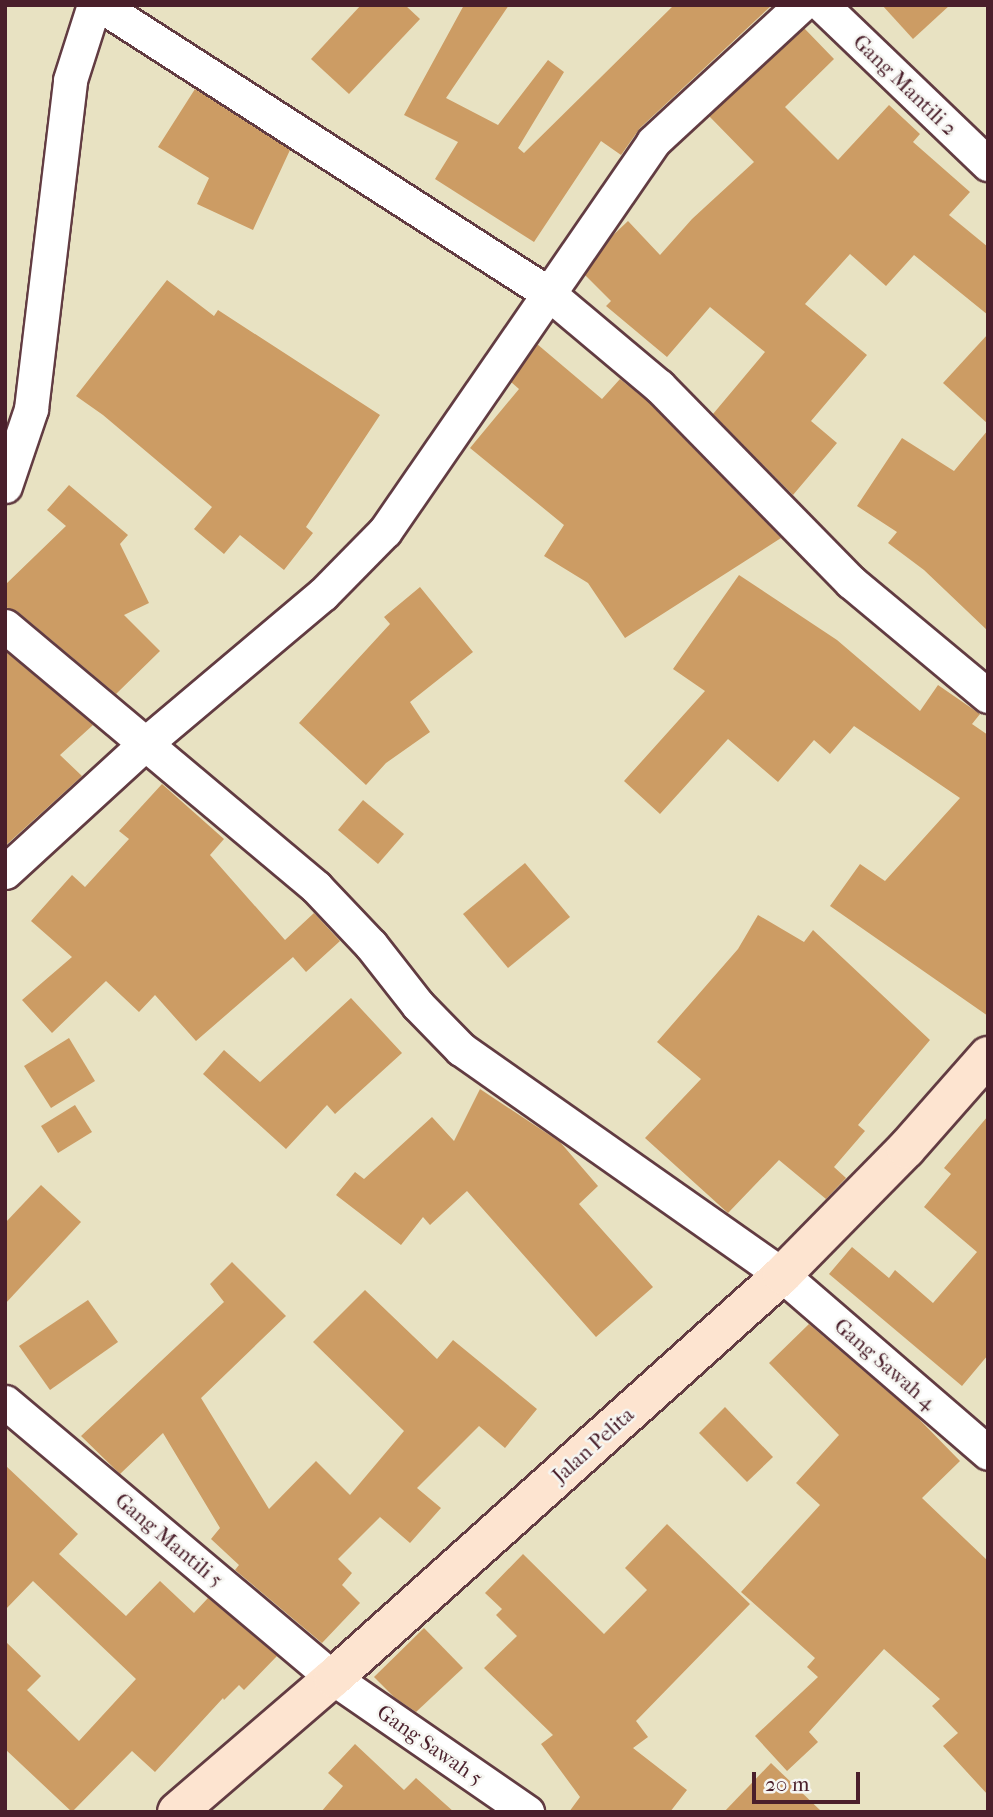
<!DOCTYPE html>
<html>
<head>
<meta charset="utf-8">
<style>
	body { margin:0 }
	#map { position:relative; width:993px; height:1817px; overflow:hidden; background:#e8e2c2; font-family:"IM FELL French Canon",serif }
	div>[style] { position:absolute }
	.building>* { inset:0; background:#cc9c64 }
	.roads { filter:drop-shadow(2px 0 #623c42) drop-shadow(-2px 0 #623c42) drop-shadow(0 2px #623c42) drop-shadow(0 -2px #623c42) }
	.street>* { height:33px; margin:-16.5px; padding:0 16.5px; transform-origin:16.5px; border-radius:16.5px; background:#fff }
	.secondary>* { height:38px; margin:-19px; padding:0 19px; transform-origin:19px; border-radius:19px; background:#fde4d0 }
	span { translate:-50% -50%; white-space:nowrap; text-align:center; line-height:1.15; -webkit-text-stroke:5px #f6f6f2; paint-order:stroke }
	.street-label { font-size:21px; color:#4a1f2b }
	.frame { position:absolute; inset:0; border:7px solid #4a1f2b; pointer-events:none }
	.scale { position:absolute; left:752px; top:1772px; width:108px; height:32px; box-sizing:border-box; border:4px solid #4a1f2b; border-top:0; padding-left:9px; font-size:21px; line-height:24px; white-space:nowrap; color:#4a1f2b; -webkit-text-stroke:5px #f6f6f2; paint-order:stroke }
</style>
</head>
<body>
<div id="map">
	<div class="building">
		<i style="clip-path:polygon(361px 5px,405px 5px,420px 19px,349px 94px,311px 59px)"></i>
		<i style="clip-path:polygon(464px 5px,509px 5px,446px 98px,498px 125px,548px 60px,564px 72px,518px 148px,524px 153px,674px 5px,772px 5px,640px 128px,621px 155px,601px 141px,534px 242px,435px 179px,458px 142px,404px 115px)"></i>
		<i style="clip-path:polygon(882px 5px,950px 5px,913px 39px)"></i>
		<i style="clip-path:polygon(804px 28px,834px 59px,785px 107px,838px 160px,889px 105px,920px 134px,913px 142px,970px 192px,949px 215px,988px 247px,988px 315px,914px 255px,886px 286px,850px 254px,805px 304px,867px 355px,811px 421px,837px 443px,793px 495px,713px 414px,765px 352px,710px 307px,667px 357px,606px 306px,611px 301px,585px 275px,610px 238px,628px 221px,660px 255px,692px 219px,754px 162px,709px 116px)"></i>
		<i style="clip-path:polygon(195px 89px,290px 150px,253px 230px,197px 204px,209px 178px,158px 147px)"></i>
		<i style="clip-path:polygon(167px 280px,214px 316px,218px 310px,380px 415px,306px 527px,313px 533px,284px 570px,240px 535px,224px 554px,194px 529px,212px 507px,103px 415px,76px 396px)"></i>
		<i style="clip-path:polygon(988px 334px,988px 424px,943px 383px)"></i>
		<i style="clip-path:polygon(537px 344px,602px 399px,620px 379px,646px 400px,781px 538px,625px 638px,588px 583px,544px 556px,564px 525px,470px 448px,519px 389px,511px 382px)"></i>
		<i style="clip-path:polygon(988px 430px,988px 631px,924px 570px,888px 543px,897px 532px,857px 506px,902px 438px,954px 471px)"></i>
		<i style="clip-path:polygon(69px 485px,128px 535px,120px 544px,149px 603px,124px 615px,160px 651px,116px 694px,17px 611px,5px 607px,5px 585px,66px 526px,47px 510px)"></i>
		<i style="clip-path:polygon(739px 575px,837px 640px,920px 711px,938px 685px,980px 714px,972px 724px,988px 735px,988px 1016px,830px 906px,860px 864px,885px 881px,960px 798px,854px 726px,830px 754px,814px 740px,778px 782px,728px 739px,660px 814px,624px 781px,705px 691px,673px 669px)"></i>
		<i style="clip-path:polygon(420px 587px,473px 652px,410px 702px,430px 732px,386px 763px,366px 785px,299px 723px,390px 624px,384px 617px)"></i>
		<i style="clip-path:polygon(5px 651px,93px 725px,60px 755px,82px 776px,5px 846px)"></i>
		<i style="clip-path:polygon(162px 784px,224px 839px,210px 855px,285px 940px,314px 913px,340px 941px,306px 972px,293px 957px,196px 1041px,155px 995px,139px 1012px,106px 981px,52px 1033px,22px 1000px,72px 957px,31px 921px,72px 875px,85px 887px,129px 839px,119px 831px)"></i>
		<i style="clip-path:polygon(363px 800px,404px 834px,378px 864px,338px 830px)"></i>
		<i style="clip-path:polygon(525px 863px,570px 917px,508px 968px,463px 914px)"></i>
		<i style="clip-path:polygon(758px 915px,804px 942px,813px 930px,930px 1040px,858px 1125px,865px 1131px,834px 1167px,846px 1178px,826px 1199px,779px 1160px,728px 1213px,645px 1138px,701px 1079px,657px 1042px,738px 949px)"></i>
		<i style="clip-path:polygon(351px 998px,402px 1053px,335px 1114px,327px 1105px,286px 1149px,203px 1074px,224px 1050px,260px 1082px)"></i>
		<i style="clip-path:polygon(69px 1038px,95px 1081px,51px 1108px,24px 1066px)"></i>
		<i style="clip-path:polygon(480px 1089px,560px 1142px,598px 1186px,579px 1204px,653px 1287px,596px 1337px,467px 1191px,430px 1225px,423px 1217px,401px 1245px,336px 1195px,355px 1172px,364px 1179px,432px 1117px,454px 1141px)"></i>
		<i style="clip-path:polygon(75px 1105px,92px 1132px,58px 1153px,41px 1126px)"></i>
		<i style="clip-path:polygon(988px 1116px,988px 1355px,962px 1386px,829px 1274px,852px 1247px,889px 1278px,895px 1270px,933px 1303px,977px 1252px,924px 1207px,951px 1174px,944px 1168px)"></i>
		<i style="clip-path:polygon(41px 1185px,81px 1222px,5px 1304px,5px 1223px)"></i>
		<i style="clip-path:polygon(232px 1262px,286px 1316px,201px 1398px,269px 1509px,316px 1461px,350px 1495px,404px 1431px,313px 1342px,365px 1290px,437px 1359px,453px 1340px,537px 1409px,505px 1448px,479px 1426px,417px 1488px,441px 1508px,410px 1543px,380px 1517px,338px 1559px,352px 1573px,342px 1585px,360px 1603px,322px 1643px,235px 1570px,239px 1565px,211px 1539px,220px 1528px,163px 1433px,120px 1474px,81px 1436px,224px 1302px,210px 1284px)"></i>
		<i style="clip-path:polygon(88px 1300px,118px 1342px,50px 1390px,19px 1346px)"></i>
		<i style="clip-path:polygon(809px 1324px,915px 1415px,960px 1461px,922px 1498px,988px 1561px,988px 1795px,943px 1746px,958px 1733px,932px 1706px,940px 1699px,884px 1649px,809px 1732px,818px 1742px,787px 1771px,755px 1736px,818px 1677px,807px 1667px,815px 1658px,741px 1592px,820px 1505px,796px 1483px,839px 1435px,769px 1363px)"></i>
		<i style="clip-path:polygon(725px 1407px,773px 1457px,747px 1482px,699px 1433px)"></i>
		<i style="clip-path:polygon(5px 1465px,78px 1534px,59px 1554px,126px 1616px,160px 1581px,194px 1613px,208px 1598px,277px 1656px,244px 1690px,239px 1685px,224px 1700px,223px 1698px,155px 1772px,132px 1751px,72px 1812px,5px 1749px,5px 1641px,41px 1676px,27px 1690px,79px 1741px,136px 1679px,33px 1581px,5px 1610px)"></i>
		<i style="clip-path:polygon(667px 1524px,750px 1604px,636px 1721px,648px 1737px,633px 1748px,687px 1790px,670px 1812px,569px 1812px,580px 1797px,541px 1744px,553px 1735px,484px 1668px,517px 1636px,496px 1615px,502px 1609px,485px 1593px,523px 1554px,604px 1634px,647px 1590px,625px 1568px)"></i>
		<i style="clip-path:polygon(424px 1628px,463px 1668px,416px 1712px,394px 1697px,374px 1677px)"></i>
		<i style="clip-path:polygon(355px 1744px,404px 1790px,416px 1778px,454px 1812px,321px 1812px,343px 1786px,328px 1773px)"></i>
		<i style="clip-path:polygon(771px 1763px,822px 1812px,724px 1812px)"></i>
	</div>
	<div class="roads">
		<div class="street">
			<i style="left:100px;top:5px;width:533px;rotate:32.74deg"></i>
			<i style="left:548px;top:293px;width:145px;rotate:40deg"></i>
			<i style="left:659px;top:386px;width:274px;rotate:45.6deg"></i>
			<i style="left:851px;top:582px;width:178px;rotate:39.8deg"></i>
			<i style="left:822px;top:5px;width:230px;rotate:43.8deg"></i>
			<i style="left:5px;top:486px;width:81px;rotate:-71.3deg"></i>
			<i style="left:31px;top:409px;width:331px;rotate:-83.2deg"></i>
			<i style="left:70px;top:80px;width:79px;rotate:-72.3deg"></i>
			<i style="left:5px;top:626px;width:406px;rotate:40deg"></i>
			<i style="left:316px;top:887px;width:80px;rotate:46.5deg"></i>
			<i style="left:371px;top:945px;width:76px;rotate:51.9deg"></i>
			<i style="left:418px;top:1005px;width:62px;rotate:45.7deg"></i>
			<i style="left:461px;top:1049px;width:393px;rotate:35.1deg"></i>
			<i style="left:782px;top:1275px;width:272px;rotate:40.8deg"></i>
			<i style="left:5px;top:872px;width:191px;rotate:-42.5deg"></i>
			<i style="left:146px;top:743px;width:231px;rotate:-40.1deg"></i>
			<i style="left:323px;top:594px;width:88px;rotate:-45.5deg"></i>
			<i style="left:385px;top:531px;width:472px;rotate:-55.4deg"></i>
			<i style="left:653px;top:142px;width:202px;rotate:-42.8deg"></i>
			<i style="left:5px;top:1402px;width:429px;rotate:40.1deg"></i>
			<i style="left:333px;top:1678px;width:236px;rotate:34.6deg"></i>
		</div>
		<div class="secondary">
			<i style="left:177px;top:1812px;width:206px;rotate:-40.7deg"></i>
			<i style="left:333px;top:1678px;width:603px;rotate:-41.91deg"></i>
			<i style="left:782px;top:1275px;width:177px;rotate:-45.5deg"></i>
			<i style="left:906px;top:1149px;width:124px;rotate:-48.6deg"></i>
		</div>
	</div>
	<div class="street-label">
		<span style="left:905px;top:85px;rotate:44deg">Gang Mantili 2</span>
		<span style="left:885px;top:1364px;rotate:41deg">Gang Sawah 4</span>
		<span style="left:593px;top:1445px;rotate:-42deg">Jalan Pelita</span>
		<span style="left:169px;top:1540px;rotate:40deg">Gang Mantili 5</span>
		<span style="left:430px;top:1745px;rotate:35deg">Gang Sawah 5</span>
	</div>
	<div class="frame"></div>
	<div class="scale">20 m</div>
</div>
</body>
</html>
